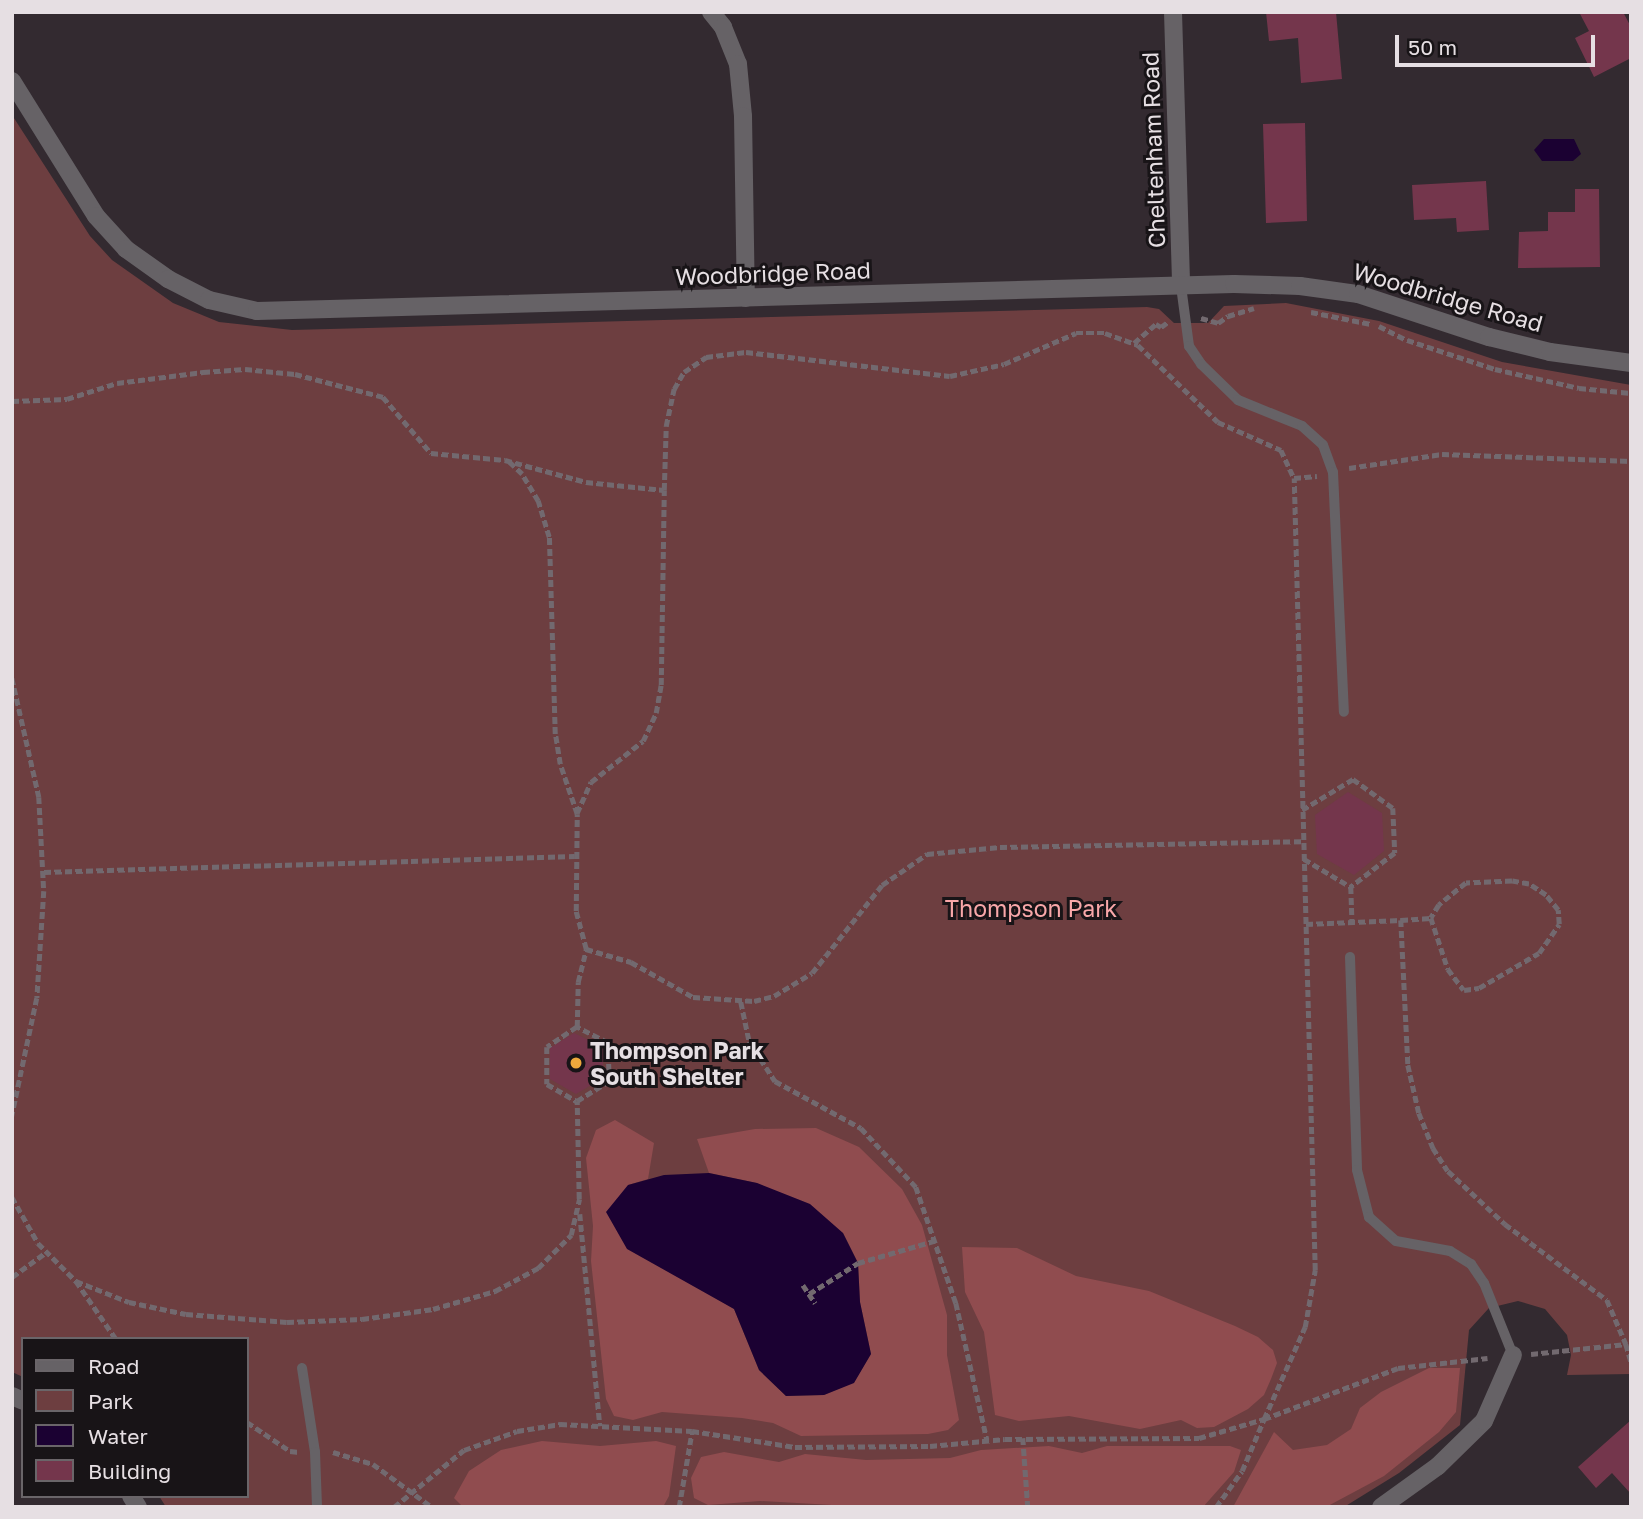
<!DOCTYPE html>
<html>
<head>
<meta charset="utf-8">
<style>
	body { margin:0 }
	#map { position:relative; width:1643px; height:1519px; overflow:hidden; background:#332a30; font-family:"Golos Text",sans-serif }
	div>[style] { position:absolute }
	.green>* { inset:0; background:#6d3e40 }
	.forest>* { inset:0; background:#904c4f }
	.water>* { inset:0; background:#1b0132 }
	.building>* { inset:0; background:#74364c }
	.path>* { height:4.5px; margin-top:-2.25px; transform-origin:0; background:repeating-linear-gradient(90deg,#72696f 0 7px,transparent 0 10.5px) }
	.lane>* { height:10px; margin:-5px; padding:0 5px; transform-origin:5px; border-radius:5px; background:#666266 }
	.street>* { height:18px; margin:-9px; padding:0 9px; transform-origin:9px; border-radius:9px; background:#666266 }
	.dots>* { width:19px; height:19px; translate:-50% -50%; box-sizing:border-box; border:4px solid #181417; border-radius:50% }
	span { translate:-50% -50%; white-space:nowrap; text-align:center; line-height:1.15; -webkit-text-stroke:6px #181417; paint-order:stroke }
	.street-label { font-size:23px; color:#e6dfe3 }
	.park-label { font-size:23px; color:#f9a7a9 }
	.poi-label { font-size:23px; color:#e6dfe3; font-weight:700 }
	.left { translate:0 -50%; text-align:left }
	.frame { position:absolute; inset:0; border:14px solid #e6dfe3; pointer-events:none }
	.legend { position:absolute; left:21px; top:1337px; width:228px; height:161px; box-sizing:border-box; background:#181417; border:2px solid #6a6569; margin:0; padding:9px 12px; list-style:none; font-size:21px; color:#e6dfe3 }
	.legend li { display:flex; align-items:center; gap:14px; height:35px }
	.legend b { width:35px; border:2px solid #6a6569 }
	.scale { position:absolute; left:1395px; top:35px; width:200px; height:32px; box-sizing:border-box; border:4px solid #e6dfe3; border-top:0; padding-left:9px; font-size:21px; line-height:24px; white-space:nowrap; color:#e6dfe3; -webkit-text-stroke:5px #181417; paint-order:stroke }
</style>
</head>
<body>
<div id="map">
	<div class="green">
		<i style="clip-path:polygon(12px 115px,90px 236px,112px 260px,173px 303px,219px 322px,292px 330px,1147px 307px,1159px 309px,1174px 323px,1208px 323px,1224px 306px,1286px 303px,1379px 321px,1502px 362px,1631px 385px,1631px 1374px,1567px 1375px,1571px 1355px,1567px 1335px,1545px 1309px,1518px 1301px,1489px 1308px,1469px 1330px,1460px 1425px,1399px 1473px,1344px 1507px,166px 1507px,159px 1496px,247px 1496px,247px 1339px,23px 1339px,23px 1377px,12px 1372px)"></i>
	</div>
	<div class="forest">
		<i style="clip-path:polygon(615px 1120px,654px 1143px,648px 1179px,628px 1185px,669px 1270px,734px 1309px,759px 1370px,786px 1396px,824px 1395px,854px 1382px,871px 1354px,860px 1302px,858px 1263px,843px 1233px,757px 1183px,709px 1173px,697px 1139px,755px 1129px,816px 1128px,859px 1147px,902px 1189px,922px 1225px,947px 1315px,947px 1355px,959px 1420px,948px 1430px,928px 1434px,801px 1436px,773px 1423px,742px 1418px,662px 1412px,633px 1420px,614px 1416px,606px 1399px,591px 1261px,593px 1226px,586px 1158px,596px 1130px)"></i>
		<i style="clip-path:polygon(962px 1247px,1017px 1248px,1076px 1276px,1149px 1291px,1235px 1326px,1258px 1337px,1273px 1350px,1277px 1363px,1271px 1379px,1264px 1395px,1248px 1409px,1214px 1427px,1197px 1428px,1181px 1420px,1140px 1429px,1069px 1416px,1019px 1421px,995px 1415px,984px 1332px,965px 1292px)"></i>
		<i style="clip-path:polygon(1429px 1368px,1460px 1368px,1456px 1412px,1439px 1432px,1384px 1476px,1326px 1507px,1233px 1507px,1274px 1432px,1293px 1450px,1327px 1445px,1351px 1429px,1360px 1408px,1381px 1392px)"></i>
		<i style="clip-path:polygon(542px 1441px,600px 1446px,656px 1441px,676px 1446px,669px 1496px,663px 1507px,463px 1507px,454px 1498px,469px 1471px,501px 1450px)"></i>
		<i style="clip-path:polygon(1049px 1446px,1082px 1453px,1107px 1446px,1230px 1446px,1241px 1450px,1234px 1472px,1203px 1507px,867px 1507px,760px 1501px,708px 1505px,694px 1498px,691px 1478px,701px 1457px,724px 1452px,779px 1462px,805px 1454px,866px 1460px,950px 1458px,981px 1450px)"></i>
	</div>
	<div class="water">
		<i style="clip-path:polygon(1544px 139px,1574px 139px,1581px 154px,1573px 161px,1542px 161px,1534px 150px)"></i>
		<i style="clip-path:polygon(709px 1173px,757px 1183px,810px 1204px,843px 1233px,858px 1263px,860px 1302px,871px 1354px,854px 1383px,824px 1395px,786px 1396px,759px 1370px,734px 1309px,627px 1249px,606px 1212px,628px 1185px,664px 1175px)"></i>
	</div>
	<div class="building">
		<i style="clip-path:polygon(1266px 12px,1336px 12px,1342px 79px,1301px 83px,1298px 38px,1269px 41px)"></i>
		<i style="clip-path:polygon(1579px 12px,1623px 12px,1631px 27px,1631px 58px,1594px 77px,1575px 38px,1589px 31px)"></i>
		<i style="clip-path:polygon(1305px 123px,1307px 221px,1266px 223px,1263px 124px)"></i>
		<i style="clip-path:polygon(1486px 181px,1489px 230px,1457px 232px,1456px 218px,1414px 220px,1412px 185px)"></i>
		<i style="clip-path:polygon(1575px 189px,1599px 189px,1600px 267px,1518px 268px,1519px 232px,1548px 231px,1548px 212px,1575px 212px)"></i>
		<i style="clip-path:polygon(1348px 792px,1382px 813px,1384px 851px,1354px 875px,1317px 854px,1315px 815px)"></i>
		<i style="clip-path:polygon(574px 1033px,603px 1047px,603px 1078px,576px 1094px,550px 1079px,550px 1048px)"></i>
		<i style="clip-path:polygon(1631px 1420px,1631px 1494px,1612px 1473px,1596px 1488px,1578px 1467px)"></i>
	</div>
	<div class="path">
		<i style="left:1311px;top:312px;width:61px;rotate:11.3deg"></i>
		<i style="left:1201px;top:318px;width:18px;rotate:16deg"></i>
		<i style="left:1218px;top:323px;width:12px;rotate:-35deg"></i>
		<i style="left:1228px;top:316px;width:27px;rotate:-17deg"></i>
		<i style="left:1379px;top:326px;width:31px;rotate:27deg"></i>
		<i style="left:1407px;top:340px;width:93px;rotate:18.2deg"></i>
		<i style="left:1495px;top:369px;width:86px;rotate:12.7deg"></i>
		<i style="left:1579px;top:388px;width:52px;rotate:5.5deg"></i>
		<i style="left:1134px;top:343px;width:29px;rotate:-41deg"></i>
		<i style="left:1156px;top:324px;width:6px;rotate:31deg"></i>
		<i style="left:1161px;top:327px;width:10px;rotate:-37deg"></i>
		<i style="left:12px;top:401px;width:55px;rotate:-2.1deg"></i>
		<i style="left:67px;top:399px;width:52px;rotate:-17.7deg"></i>
		<i style="left:117px;top:383px;width:87px;rotate:-7.3deg"></i>
		<i style="left:203px;top:372px;width:42px;rotate:-4.1deg"></i>
		<i style="left:245px;top:369px;width:50px;rotate:5.7deg"></i>
		<i style="left:295px;top:374px;width:91px;rotate:14.6deg"></i>
		<i style="left:383px;top:397px;width:74px;rotate:49.4deg"></i>
		<i style="left:431px;top:453px;width:74px;rotate:5.4deg"></i>
		<i style="left:505px;top:460px;width:84px;rotate:15.2deg"></i>
		<i style="left:586px;top:482px;width:78px;rotate:5.9deg"></i>
		<i style="left:664px;top:490px;width:64px;rotate:-88.2deg"></i>
		<i style="left:666px;top:426px;width:38px;rotate:-78deg"></i>
		<i style="left:674px;top:389px;width:20px;rotate:-60deg"></i>
		<i style="left:684px;top:372px;width:27px;rotate:-34deg"></i>
		<i style="left:706px;top:357px;width:40px;rotate:-7.1deg"></i>
		<i style="left:746px;top:352px;width:205px;rotate:6.7deg"></i>
		<i style="left:950px;top:376px;width:55px;rotate:-12.5deg"></i>
		<i style="left:1004px;top:364px;width:78px;rotate:-23.3deg"></i>
		<i style="left:1076px;top:333px;width:29px"></i>
		<i style="left:1105px;top:333px;width:35px;rotate:20deg"></i>
		<i style="left:1138px;top:345px;width:111px;rotate:43.9deg"></i>
		<i style="left:1218px;top:422px;width:69px;rotate:24deg"></i>
		<i style="left:1281px;top:450px;width:31px;rotate:65deg"></i>
		<i style="left:1294px;top:478px;width:23px;rotate:-5deg"></i>
		<i style="left:1349px;top:468px;width:94px;rotate:-8.6deg"></i>
		<i style="left:1442px;top:454px;width:189px;rotate:2.1deg"></i>
		<i style="left:12px;top:678px;width:122px;rotate:77.2deg"></i>
		<i style="left:39px;top:797px;width:94px;rotate:87deg"></i>
		<i style="left:44px;top:891px;width:107px;rotate:93.7deg"></i>
		<i style="left:37px;top:998px;width:121px;rotate:102deg"></i>
		<i style="left:1302px;top:810px;width:60px;rotate:-31.3deg"></i>
		<i style="left:1353px;top:779px;width:49px;rotate:35.9deg"></i>
		<i style="left:1393px;top:808px;width:45px;rotate:87.5deg"></i>
		<i style="left:1395px;top:853px;width:56px;rotate:142.3deg"></i>
		<i style="left:1351px;top:887px;width:35px;rotate:88deg"></i>
		<i style="left:577px;top:813px;width:34px;rotate:-66deg"></i>
		<i style="left:591px;top:782px;width:66px;rotate:-38.3deg"></i>
		<i style="left:643px;top:741px;width:31px;rotate:-65deg"></i>
		<i style="left:656px;top:713px;width:28px;rotate:-80deg"></i>
		<i style="left:661px;top:685px;width:195px;rotate:-89.1deg"></i>
		<i style="left:1304px;top:859px;width:55px;rotate:30.8deg"></i>
		<i style="left:44px;top:872px;width:531px;rotate:-1.73deg"></i>
		<i style="left:1401px;top:920px;width:30px;rotate:-4deg"></i>
		<i style="left:1431px;top:918px;width:54px;rotate:71.6deg"></i>
		<i style="left:1448px;top:969px;width:26px;rotate:53deg"></i>
		<i style="left:1464px;top:990px;width:15px;rotate:-8deg"></i>
		<i style="left:1479px;top:988px;width:69px;rotate:-30.3deg"></i>
		<i style="left:1539px;top:953px;width:35px;rotate:-55deg"></i>
		<i style="left:1559px;top:924px;width:14px;rotate:-94deg"></i>
		<i style="left:1558px;top:910px;width:19px;rotate:-129deg"></i>
		<i style="left:1546px;top:895px;width:20px;rotate:-147deg"></i>
		<i style="left:1529px;top:884px;width:17px;rotate:-170deg"></i>
		<i style="left:1512px;top:881px;width:46px;rotate:177.5deg"></i>
		<i style="left:1466px;top:883px;width:35px;rotate:141deg"></i>
		<i style="left:1439px;top:905px;width:15px;rotate:122deg"></i>
		<i style="left:1306px;top:924px;width:95px;rotate:-2.4deg"></i>
		<i style="left:1401px;top:920px;width:145px;rotate:87.2deg"></i>
		<i style="left:1408px;top:1065px;width:49px;rotate:77.1deg"></i>
		<i style="left:1419px;top:1113px;width:38px;rotate:68deg"></i>
		<i style="left:1433px;top:1148px;width:27px;rotate:57deg"></i>
		<i style="left:1448px;top:1171px;width:78px;rotate:42.9deg"></i>
		<i style="left:1505px;top:1224px;width:127px;rotate:36.7deg"></i>
		<i style="left:1607px;top:1300px;width:48px;rotate:66.6deg"></i>
		<i style="left:586px;top:949px;width:47px;rotate:16.1deg"></i>
		<i style="left:631px;top:962px;width:71px;rotate:29.4deg"></i>
		<i style="left:693px;top:997px;width:61px;rotate:3.8deg"></i>
		<i style="left:754px;top:1001px;width:21px;rotate:-14deg"></i>
		<i style="left:774px;top:996px;width:44px;rotate:-31.2deg"></i>
		<i style="left:812px;top:973px;width:112px;rotate:-51.5deg"></i>
		<i style="left:882px;top:885px;width:55px;rotate:-34.6deg"></i>
		<i style="left:927px;top:854px;width:73px;rotate:-5.5deg"></i>
		<i style="left:1000px;top:847px;width:303px;rotate:-1.1deg"></i>
		<i style="left:741px;top:1002px;width:40px;rotate:78deg"></i>
		<i style="left:749px;top:1041px;width:48px;rotate:57deg"></i>
		<i style="left:775px;top:1081px;width:98px;rotate:28.7deg"></i>
		<i style="left:861px;top:1128px;width:81px;rotate:47deg"></i>
		<i style="left:916px;top:1187px;width:123px;rotate:71deg"></i>
		<i style="left:956px;top:1303px;width:140px;rotate:77.2deg"></i>
		<i style="left:577px;top:1027px;width:36px;rotate:146deg"></i>
		<i style="left:547px;top:1047px;width:37px;rotate:90deg"></i>
		<i style="left:547px;top:1084px;width:34px;rotate:30deg"></i>
		<i style="left:12px;top:1197px;width:53px;rotate:60.5deg"></i>
		<i style="left:38px;top:1243px;width:54px;rotate:45deg"></i>
		<i style="left:76px;top:1281px;width:70px;rotate:55.4deg"></i>
		<i style="left:580px;top:1214px;width:213px;rotate:84.6deg"></i>
		<i style="left:12px;top:1277px;width:41px;rotate:-36deg"></i>
		<i style="left:76px;top:1281px;width:57px;rotate:21.6deg"></i>
		<i style="left:129px;top:1302px;width:58px;rotate:11.9deg"></i>
		<i style="left:186px;top:1314px;width:101px;rotate:4.5deg"></i>
		<i style="left:287px;top:1322px;width:75px;rotate:-2.3deg"></i>
		<i style="left:362px;top:1319px;width:72px;rotate:-8deg"></i>
		<i style="left:433px;top:1309px;width:65px;rotate:-16.2deg"></i>
		<i style="left:495px;top:1291px;width:49px;rotate:-28.1deg"></i>
		<i style="left:538px;top:1268px;width:47px;rotate:-45deg"></i>
		<i style="left:571px;top:1235px;width:37px;rotate:-77deg"></i>
		<i style="left:579px;top:1199px;width:98px;rotate:-91.2deg"></i>
		<i style="left:577px;top:1101px;width:38px;rotate:-32deg"></i>
		<i style="left:609px;top:1081px;width:38px;rotate:-92deg"></i>
		<i style="left:608px;top:1043px;width:35px;rotate:-153deg"></i>
		<i style="left:577px;top:1027px;width:45px;rotate:-88.7deg"></i>
		<i style="left:578px;top:982px;width:34px;rotate:-76deg"></i>
		<i style="left:586px;top:949px;width:39px;rotate:-105deg"></i>
		<i style="left:576px;top:911px;width:97px;rotate:-89.4deg"></i>
		<i style="left:577px;top:814px;width:53px;rotate:-108.8deg"></i>
		<i style="left:560px;top:764px;width:30px;rotate:-99deg"></i>
		<i style="left:555px;top:734px;width:197px;rotate:-91.7deg"></i>
		<i style="left:549px;top:537px;width:38px;rotate:-107deg"></i>
		<i style="left:538px;top:501px;width:31px;rotate:-121deg"></i>
		<i style="left:522px;top:474px;width:18px;rotate:-137deg"></i>
		<i style="left:803px;top:1285px;width:22px;rotate:56deg"></i>
		<i style="left:809px;top:1294px;width:58px;rotate:-32.3deg"></i>
		<i style="left:858px;top:1263px;width:82px;rotate:-16.2deg"></i>
		<i style="left:1531px;top:1354px;width:96px;rotate:-6deg"></i>
		<i style="left:1626px;top:1344px;width:19px;rotate:74deg"></i>
		<i style="left:247px;top:1422px;width:52px;rotate:34deg"></i>
		<i style="left:290px;top:1451px;width:9px;rotate:6deg"></i>
		<i style="left:1023px;top:1438px;width:69px;rotate:85.9deg"></i>
		<i style="left:333px;top:1452px;width:42px;rotate:16.7deg"></i>
		<i style="left:373px;top:1464px;width:73px;rotate:36.1deg"></i>
		<i style="left:394px;top:1507px;width:90px;rotate:-39.2deg"></i>
		<i style="left:464px;top:1450px;width:56px;rotate:-19.7deg"></i>
		<i style="left:517px;top:1431px;width:44px;rotate:-9.2deg"></i>
		<i style="left:560px;top:1424px;width:132px;rotate:3deg"></i>
		<i style="left:692px;top:1431px;width:104px;rotate:8.8deg"></i>
		<i style="left:795px;top:1447px;width:135px;rotate:-0.4deg"></i>
		<i style="left:930px;top:1446px;width:75px;rotate:-5.3deg"></i>
		<i style="left:1005px;top:1439px;width:194px;rotate:-0.3deg"></i>
		<i style="left:1199px;top:1438px;width:68px;rotate:-16.3deg"></i>
		<i style="left:1264px;top:1419px;width:101px;rotate:-66deg"></i>
		<i style="left:1305px;top:1327px;width:58px;rotate:-80deg"></i>
		<i style="left:1315px;top:1270px;width:792px;rotate:-91.52deg"></i>
		<i style="left:679px;top:1507px;width:77px;rotate:-80.3deg"></i>
		<i style="left:1216px;top:1507px;width:44px;rotate:-54.2deg"></i>
		<i style="left:1242px;top:1471px;width:56px;rotate:-67.1deg"></i>
		<i style="left:1264px;top:1419px;width:143px;rotate:-20.8deg"></i>
		<i style="left:1398px;top:1368px;width:90px;rotate:-6.4deg"></i>
	</div>
	<div class="lane">
		<i style="left:1181px;top:286px;width:61px;rotate:82.4deg"></i>
		<i style="left:1189px;top:346px;width:22px;rotate:56deg"></i>
		<i style="left:1201px;top:364px;width:52px;rotate:44.2deg"></i>
		<i style="left:1238px;top:400px;width:69px;rotate:22.1deg"></i>
		<i style="left:1302px;top:426px;width:28px;rotate:42deg"></i>
		<i style="left:1323px;top:445px;width:29px;rotate:70deg"></i>
		<i style="left:1333px;top:472px;width:240px;rotate:87.4deg"></i>
		<i style="left:1350px;top:957px;width:213px;rotate:88.1deg"></i>
		<i style="left:1357px;top:1170px;width:49px;rotate:75.7deg"></i>
		<i style="left:1369px;top:1217px;width:36px;rotate:42deg"></i>
		<i style="left:1396px;top:1241px;width:55px;rotate:10.5deg"></i>
		<i style="left:1450px;top:1251px;width:25px;rotate:32deg"></i>
		<i style="left:1471px;top:1264px;width:23px;rotate:56deg"></i>
		<i style="left:1484px;top:1283px;width:78px;rotate:68.1deg"></i>
		<i style="left:302px;top:1368px;width:85px;rotate:81.2deg"></i>
		<i style="left:315px;top:1452px;width:55px;rotate:87.9deg"></i>
	</div>
	<div class="street">
		<i style="left:711px;top:12px;width:19px;rotate:51deg"></i>
		<i style="left:723px;top:27px;width:40px;rotate:68deg"></i>
		<i style="left:738px;top:64px;width:52px;rotate:84.5deg"></i>
		<i style="left:743px;top:116px;width:182px;rotate:89.1deg"></i>
		<i style="left:1173px;top:12px;width:274px;rotate:88.3deg"></i>
		<i style="left:12px;top:81px;width:159px;rotate:58.1deg"></i>
		<i style="left:96px;top:216px;width:45px;rotate:47.7deg"></i>
		<i style="left:126px;top:249px;width:52px;rotate:35.5deg"></i>
		<i style="left:168px;top:279px;width:46px;rotate:27.1deg"></i>
		<i style="left:209px;top:300px;width:49px;rotate:12.9deg"></i>
		<i style="left:257px;top:311px;width:977px;rotate:-1.58deg"></i>
		<i style="left:1234px;top:284px;width:66px;rotate:1.7deg"></i>
		<i style="left:1300px;top:286px;width:59px;rotate:7.9deg"></i>
		<i style="left:1358px;top:294px;width:138px;rotate:18.2deg"></i>
		<i style="left:1489px;top:337px;width:63px;rotate:13.8deg"></i>
		<i style="left:1550px;top:352px;width:82px;rotate:7.7deg"></i>
		<i style="left:12px;top:1396px;width:12px;rotate:24deg"></i>
		<i style="left:131px;top:1496px;width:13px;rotate:58deg"></i>
		<i style="left:1381px;top:1507px;width:70px;rotate:-35.7deg"></i>
		<i style="left:1438px;top:1466px;width:64px;rotate:-44.4deg"></i>
		<i style="left:1484px;top:1421px;width:72px;rotate:-66.3deg"></i>
	</div>
	<div class="dots">
		<i style="left:576px;top:1063px;background:#eea83c"></i>
	</div>
	<div class="street-label">
		<span style="left:1153px;top:150px;rotate:-92deg">Cheltenham Road</span>
		<span style="left:773px;top:273px;rotate:-2deg">Woodbridge Road</span>
		<span style="left:1448px;top:297px;rotate:16deg">Woodbridge Road</span>
	</div>
	<div class="park-label">
		<span style="left:1031px;top:908px">Thompson Park</span>
	</div>
	<div class="poi-label">
		<span class="left" style="left:590px;top:1063px">Thompson Park<br>South Shelter</span>
	</div>
	<div class="frame"></div>
	<ul class="legend">
	<li><b style="height:9px;background:#666266"></b>Road</li>
	<li><b style="height:19px;background:#6d3e40"></b>Park</li>
	<li><b style="height:19px;background:#1b0132"></b>Water</li>
	<li><b style="height:19px;background:#74364c"></b>Building</li>
	</ul>
	<div class="scale">50 m</div>
</div>
</body>
</html>
